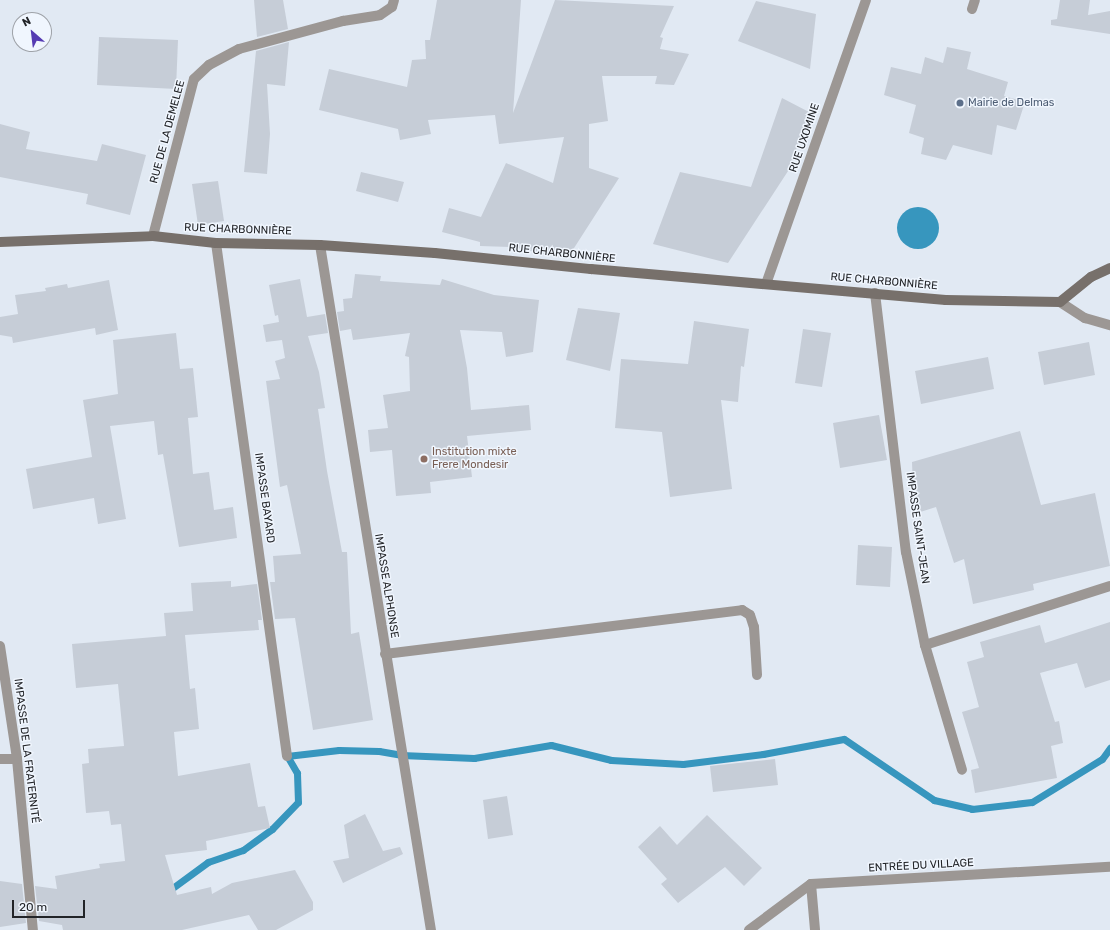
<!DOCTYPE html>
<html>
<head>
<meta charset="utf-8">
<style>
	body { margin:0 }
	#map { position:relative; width:1110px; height:930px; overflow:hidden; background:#e1e9f3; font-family:Rubik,sans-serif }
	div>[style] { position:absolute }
	.water>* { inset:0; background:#3796be }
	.round { border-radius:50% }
	.stream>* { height:7px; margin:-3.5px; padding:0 3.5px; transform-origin:3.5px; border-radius:3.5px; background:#3796be }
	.building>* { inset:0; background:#c6cdd7 }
	.street>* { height:10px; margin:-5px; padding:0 5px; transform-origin:5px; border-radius:5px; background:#9c9794 }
	.secondary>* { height:10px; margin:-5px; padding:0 5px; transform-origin:5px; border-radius:5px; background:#77706b }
	.dots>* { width:11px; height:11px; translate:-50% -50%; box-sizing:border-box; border:2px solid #f0f6fe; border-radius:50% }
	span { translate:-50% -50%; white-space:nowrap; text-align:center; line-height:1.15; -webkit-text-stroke:3px #f0f6fe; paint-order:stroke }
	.service-label { font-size:11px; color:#4e5e75 }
	.left { translate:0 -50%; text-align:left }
	.street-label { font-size:11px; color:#222428 }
	.education-label { font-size:11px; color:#785e54 }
	.north { position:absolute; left:12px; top:12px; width:40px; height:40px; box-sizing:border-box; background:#f0f6fe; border:1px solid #9ea2a8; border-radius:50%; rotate:332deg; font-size:11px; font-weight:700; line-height:16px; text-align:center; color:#222428 }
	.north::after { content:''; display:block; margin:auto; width:14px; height:18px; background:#553bb3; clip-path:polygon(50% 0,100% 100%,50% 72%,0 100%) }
	.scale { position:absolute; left:12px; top:900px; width:73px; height:18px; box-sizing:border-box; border:2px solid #222428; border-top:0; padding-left:5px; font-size:12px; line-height:14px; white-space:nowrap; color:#222428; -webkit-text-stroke:3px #f0f6fe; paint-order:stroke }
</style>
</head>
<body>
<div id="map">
	<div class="water">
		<i class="round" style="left:897px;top:207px;width:42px;height:42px"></i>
	</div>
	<div class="stream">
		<i style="left:167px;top:892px;width:51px;rotate:-36.2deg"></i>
		<i style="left:208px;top:862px;width:37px;rotate:-19deg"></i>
		<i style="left:243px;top:850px;width:36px;rotate:-36deg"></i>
		<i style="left:272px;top:829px;width:37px;rotate:-46deg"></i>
		<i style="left:298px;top:802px;width:29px;rotate:-92deg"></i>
		<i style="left:297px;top:773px;width:20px;rotate:-120deg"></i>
		<i style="left:287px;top:756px;width:52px;rotate:-6.6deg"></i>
		<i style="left:339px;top:750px;width:40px;rotate:1.4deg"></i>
		<i style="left:379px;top:751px;width:22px;rotate:10deg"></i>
		<i style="left:401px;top:755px;width:73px;rotate:2.4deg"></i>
		<i style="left:474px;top:758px;width:78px;rotate:-9.6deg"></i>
		<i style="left:551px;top:745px;width:62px;rotate:14deg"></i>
		<i style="left:611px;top:760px;width:72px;rotate:3.2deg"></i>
		<i style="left:683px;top:764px;width:81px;rotate:-7.1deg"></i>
		<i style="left:763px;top:754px;width:82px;rotate:-10.5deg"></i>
		<i style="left:844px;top:739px;width:109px;rotate:34.1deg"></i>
		<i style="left:934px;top:800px;width:39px;rotate:13deg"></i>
		<i style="left:972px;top:809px;width:60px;rotate:-6.7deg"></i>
		<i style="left:1032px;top:802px;width:82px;rotate:-31.6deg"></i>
		<i style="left:1102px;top:759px;width:14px;rotate:-54deg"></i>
	</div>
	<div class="building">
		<i style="clip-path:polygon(254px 0,283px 0,288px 29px,257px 37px)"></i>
		<i style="clip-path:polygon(437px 0,521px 0,513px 113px,555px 0,674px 6px,660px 37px,663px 38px,660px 49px,689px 54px,674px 85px,655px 84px,657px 76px,602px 76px,608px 121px,589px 124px,589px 168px,619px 178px,567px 259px,513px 247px,480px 246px,480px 242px,442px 232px,449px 208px,481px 217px,506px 163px,553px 183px,564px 137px,499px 144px,495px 115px,428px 120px,431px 134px,400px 140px,398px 129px,319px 110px,329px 69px,407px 87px,412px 60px,426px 59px,425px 40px,430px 40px)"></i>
		<i style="clip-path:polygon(1060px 0,1090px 0,1088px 15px,1110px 11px,1110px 34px,1051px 25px,1051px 20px,1057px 19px)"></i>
		<i style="clip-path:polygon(756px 1px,816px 14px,810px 69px,738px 41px)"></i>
		<i style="clip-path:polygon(99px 37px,178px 40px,176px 89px,97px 85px)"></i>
		<i style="clip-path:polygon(289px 42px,285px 86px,267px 84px,270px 134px,267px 174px,244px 172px,256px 51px)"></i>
		<i style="clip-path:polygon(947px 47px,971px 52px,967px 69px,1008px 82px,1004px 96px,1025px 102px,1016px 130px,997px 125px,992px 155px,953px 145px,946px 160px,921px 154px,924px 138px,909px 133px,916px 105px,884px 95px,891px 67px,921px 74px,925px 57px,943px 63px)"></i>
		<i style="clip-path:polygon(782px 98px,809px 112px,790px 168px,728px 263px,653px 244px,680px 172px,751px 187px)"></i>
		<i style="clip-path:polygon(0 124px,30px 132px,26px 149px,97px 161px,102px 144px,146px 155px,130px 215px,86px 204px,88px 194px,0 177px)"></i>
		<i style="clip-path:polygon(361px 172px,404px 182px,398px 202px,356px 191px)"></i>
		<i style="clip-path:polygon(218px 181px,224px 221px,198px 225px,192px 184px)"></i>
		<i style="clip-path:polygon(355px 274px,381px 276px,380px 281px,440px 285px,442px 279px,494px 295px,539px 300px,533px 352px,506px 357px,502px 332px,460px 330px,467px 368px,471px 410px,529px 405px,531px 430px,467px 436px,472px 477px,430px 482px,431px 493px,396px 496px,392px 450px,370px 452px,368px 430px,388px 428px,383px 395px,410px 391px,409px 357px,405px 356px,410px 333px,353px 340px,351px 329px,340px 331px,337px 312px,344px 311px,343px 299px,352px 298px)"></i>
		<i style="clip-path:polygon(300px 279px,307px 317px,325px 314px,328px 333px,308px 336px,319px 372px,325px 408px,318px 409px,327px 471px,342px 552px,347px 552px,351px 634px,359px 632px,373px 720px,313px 730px,295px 618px,275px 619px,270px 582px,275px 582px,273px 556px,301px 554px,287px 485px,280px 487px,266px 381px,280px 379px,275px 361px,285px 358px,282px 340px,266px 342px,263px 325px,279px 322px,278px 315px,275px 316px,269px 285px)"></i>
		<i style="clip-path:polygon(109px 280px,118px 330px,96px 335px,95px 328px,13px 343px,12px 337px,0 335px,0 317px,18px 314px,15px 295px,46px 291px,45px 288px,67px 284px,68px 288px)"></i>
		<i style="clip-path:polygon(578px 308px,620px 313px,610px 371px,566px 360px)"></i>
		<i style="clip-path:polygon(694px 321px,749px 329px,744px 367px,741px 366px,738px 402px,721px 400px,732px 489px,670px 497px,662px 432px,615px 428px,621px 359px,688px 364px)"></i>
		<i style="clip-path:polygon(803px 329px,831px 333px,822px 387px,795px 383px)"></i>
		<i style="clip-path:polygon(176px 333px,180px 369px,193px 368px,198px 417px,188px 418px,193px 474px,209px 472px,214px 510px,233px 507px,237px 538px,179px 547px,163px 454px,158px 455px,154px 421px,110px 426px,126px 519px,98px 524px,94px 498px,33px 509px,26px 469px,92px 457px,83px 400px,118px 394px,113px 340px)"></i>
		<i style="clip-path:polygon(1089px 342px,1095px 375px,1044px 385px,1038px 352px)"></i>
		<i style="clip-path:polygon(988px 357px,994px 389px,921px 404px,915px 371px)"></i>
		<i style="clip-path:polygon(879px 415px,887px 460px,840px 468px,833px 423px)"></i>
		<i style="clip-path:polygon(1020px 431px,1041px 505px,1095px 493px,1110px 566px,1033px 584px,1034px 590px,973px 604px,964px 559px,954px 563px,936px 507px,914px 514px,912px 462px)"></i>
		<i style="clip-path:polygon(858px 545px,892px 547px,890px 587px,856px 585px)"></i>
		<i style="clip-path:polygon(231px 581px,231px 587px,257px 584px,262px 620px,258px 620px,259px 630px,185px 635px,190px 689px,195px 688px,199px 729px,174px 732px,178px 776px,250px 763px,258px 807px,265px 806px,270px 828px,206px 841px,207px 850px,165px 855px,177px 895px,211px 887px,212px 894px,232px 883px,295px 870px,313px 902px,313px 910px,276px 930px,258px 930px,249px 915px,182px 930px,63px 930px,62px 925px,39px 921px,35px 886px,57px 889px,55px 876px,100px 868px,99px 864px,125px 861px,121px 824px,111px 825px,109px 811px,86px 813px,82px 764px,89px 763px,88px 749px,124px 746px,118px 684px,76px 688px,72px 644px,166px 636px,164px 613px,193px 611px,191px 583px)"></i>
		<i style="clip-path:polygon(1110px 622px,1110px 680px,1085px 688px,1077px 663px,1040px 673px,1055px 722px,1059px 721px,1063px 743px,1051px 746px,1057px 778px,975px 793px,971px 770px,979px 768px,962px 712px,979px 707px,967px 662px,984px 657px,980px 642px,1040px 625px,1045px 643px)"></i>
		<i style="clip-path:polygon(775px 759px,778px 785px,713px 792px,710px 766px)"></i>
		<i style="clip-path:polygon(507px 796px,513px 835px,488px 839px,483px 800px)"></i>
		<i style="clip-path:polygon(365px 814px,383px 851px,400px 847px,403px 854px,343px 883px,333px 861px,349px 858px,344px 825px)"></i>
		<i style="clip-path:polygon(707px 815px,762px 868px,744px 886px,725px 867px,678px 903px,661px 884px,667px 879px,638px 847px,660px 826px,677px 845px)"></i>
		<i style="clip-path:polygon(0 881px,22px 884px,26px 923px,0 927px)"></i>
	</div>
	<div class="street">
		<i style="left:972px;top:9px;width:9px;rotate:-72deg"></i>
		<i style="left:153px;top:236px;width:162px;rotate:-75.4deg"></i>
		<i style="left:194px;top:79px;width:21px;rotate:-43deg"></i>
		<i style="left:209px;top:65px;width:34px;rotate:-28deg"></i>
		<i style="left:239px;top:49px;width:108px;rotate:-15.1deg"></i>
		<i style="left:343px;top:21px;width:37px;rotate:-9deg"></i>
		<i style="left:380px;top:15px;width:14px;rotate:-34deg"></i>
		<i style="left:392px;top:7px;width:7px;rotate:-74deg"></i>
		<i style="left:216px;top:243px;width:518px;rotate:82.12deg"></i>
		<i style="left:320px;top:245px;width:694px;rotate:80.8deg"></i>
		<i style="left:766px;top:284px;width:301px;rotate:-70.6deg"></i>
		<i style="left:875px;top:293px;width:261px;rotate:83.2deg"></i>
		<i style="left:906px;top:552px;width:95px;rotate:78.5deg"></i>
		<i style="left:925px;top:645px;width:194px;rotate:-17.7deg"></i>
		<i style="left:1060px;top:302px;width:30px;rotate:33deg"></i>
		<i style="left:1085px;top:318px;width:26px;rotate:16deg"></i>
		<i style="left:925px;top:645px;width:130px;rotate:73.5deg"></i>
		<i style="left:0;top:646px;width:114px;rotate:81.4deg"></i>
		<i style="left:17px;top:759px;width:172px;rotate:84.7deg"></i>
		<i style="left:385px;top:654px;width:360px;rotate:-7deg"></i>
		<i style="left:742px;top:610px;width:9px;rotate:32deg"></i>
		<i style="left:750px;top:615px;width:13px;rotate:72deg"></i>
		<i style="left:754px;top:627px;width:48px;rotate:86.4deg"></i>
		<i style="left:0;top:759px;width:17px"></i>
		<i style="left:811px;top:884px;width:46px;rotate:85deg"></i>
		<i style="left:749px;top:930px;width:77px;rotate:-36.6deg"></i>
		<i style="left:811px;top:884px;width:299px;rotate:-3.3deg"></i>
	</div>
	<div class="secondary">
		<i style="left:0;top:242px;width:153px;rotate:-2.2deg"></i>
		<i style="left:153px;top:236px;width:63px;rotate:6.3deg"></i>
		<i style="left:216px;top:243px;width:104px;rotate:1.1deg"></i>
		<i style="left:320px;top:245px;width:115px;rotate:4deg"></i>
		<i style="left:435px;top:253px;width:157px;rotate:5.9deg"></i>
		<i style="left:591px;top:269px;width:356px;rotate:5deg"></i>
		<i style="left:946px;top:300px;width:114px;rotate:1deg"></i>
		<i style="left:1060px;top:302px;width:40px;rotate:-39deg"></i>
		<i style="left:1091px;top:277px;width:21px;rotate:-25deg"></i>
	</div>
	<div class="dots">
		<i style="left:960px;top:103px;background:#5c6f8a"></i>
		<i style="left:424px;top:459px;background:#8d6e63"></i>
	</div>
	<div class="service-label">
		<span class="left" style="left:968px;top:103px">Mairie de Delmas</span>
	</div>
	<div class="street-label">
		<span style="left:168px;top:132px;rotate:-75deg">RUE DE LA DEMELEE</span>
		<span style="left:805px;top:138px;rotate:-71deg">RUE UXOMINE</span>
		<span style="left:238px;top:230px;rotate:2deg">RUE CHARBONNIÈRE</span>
		<span style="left:562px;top:254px;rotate:6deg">RUE CHARBONNIÈRE</span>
		<span style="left:884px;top:282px;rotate:5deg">RUE CHARBONNIÈRE</span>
		<span style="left:264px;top:498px;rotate:82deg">IMPASSE BAYARD</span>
		<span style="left:917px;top:528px;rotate:82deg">IMPASSE SAINT-JEAN</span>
		<span style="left:386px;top:586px;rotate:81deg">IMPASSE ALPHONSE</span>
		<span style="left:26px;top:751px;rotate:83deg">IMPASSE DE LA FRATERNITÉ</span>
		<span style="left:921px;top:866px;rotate:-3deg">ENTRÉE DU VILLAGE</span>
	</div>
	<div class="education-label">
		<span class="left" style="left:432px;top:459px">Institution mixte<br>Frere Mondesir</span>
	</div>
	<div class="north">N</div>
	<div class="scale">20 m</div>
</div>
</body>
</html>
